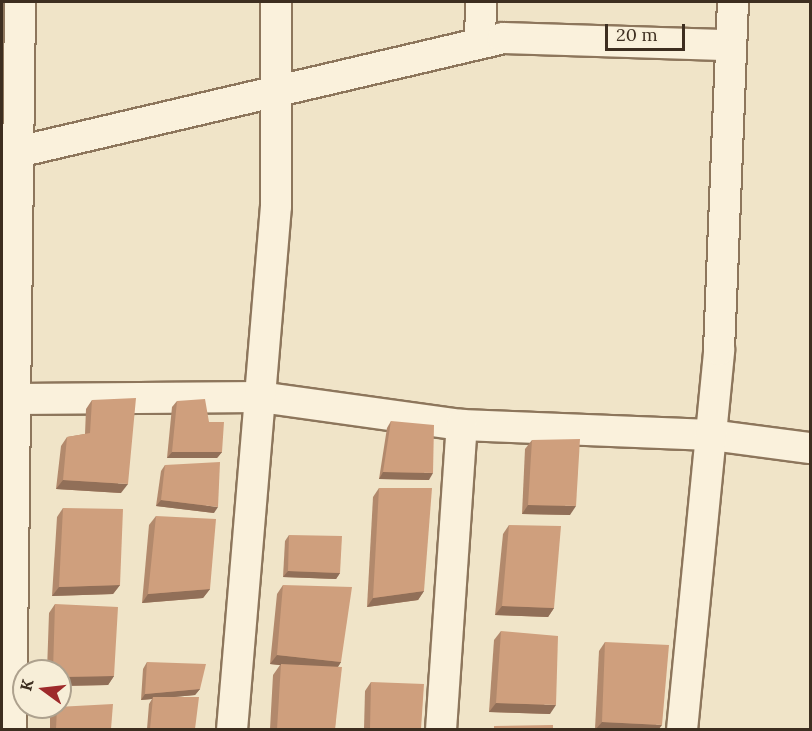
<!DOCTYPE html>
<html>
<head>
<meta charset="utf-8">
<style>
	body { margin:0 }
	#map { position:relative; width:812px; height:731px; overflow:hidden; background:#f0e4c8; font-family:Lora,serif }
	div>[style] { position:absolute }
	.roads { filter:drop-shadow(2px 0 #8d765c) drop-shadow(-2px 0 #8d765c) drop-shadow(0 2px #8d765c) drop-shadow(0 -2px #8d765c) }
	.minor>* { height:30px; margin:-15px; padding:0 15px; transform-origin:15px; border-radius:15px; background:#faf1dc }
	.wall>* { inset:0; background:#b2896c }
	.shaded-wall>* { inset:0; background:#916f58 }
	.building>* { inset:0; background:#cf9f7d }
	span { translate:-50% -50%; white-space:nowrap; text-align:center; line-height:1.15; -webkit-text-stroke:5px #f7eed8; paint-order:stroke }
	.frame { position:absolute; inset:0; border:3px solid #3d2e20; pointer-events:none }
	.north { position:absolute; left:12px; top:659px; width:60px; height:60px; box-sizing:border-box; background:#f7eed8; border:2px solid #ada18e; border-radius:50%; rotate:285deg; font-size:16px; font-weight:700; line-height:24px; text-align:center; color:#3d2e20 }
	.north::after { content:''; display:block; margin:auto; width:21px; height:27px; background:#9e2a2b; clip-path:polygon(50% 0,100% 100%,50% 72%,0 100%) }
	.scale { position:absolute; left:605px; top:24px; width:80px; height:27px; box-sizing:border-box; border:3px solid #3d2e20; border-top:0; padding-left:8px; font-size:18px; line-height:21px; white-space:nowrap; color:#3d2e20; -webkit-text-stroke:4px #f7eed8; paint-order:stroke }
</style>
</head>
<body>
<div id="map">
	<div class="roads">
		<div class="minor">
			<i style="left:480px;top:43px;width:41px;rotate:-88.6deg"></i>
			<i style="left:22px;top:151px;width:494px;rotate:-13.2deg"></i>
			<i style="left:503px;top:38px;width:228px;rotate:1.8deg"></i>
			<i style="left:17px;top:399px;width:243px;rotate:-0.5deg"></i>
			<i style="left:260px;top:397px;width:204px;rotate:7.9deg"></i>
			<i style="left:462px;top:425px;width:249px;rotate:2.3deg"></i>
			<i style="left:711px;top:435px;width:100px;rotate:7.5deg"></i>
			<i style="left:11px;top:730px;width:728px;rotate:-89.29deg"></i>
			<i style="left:232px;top:730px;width:526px;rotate:-85.2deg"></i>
			<i style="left:276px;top:206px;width:204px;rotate:-90deg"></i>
			<i style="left:441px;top:730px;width:306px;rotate:-86.1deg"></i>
			<i style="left:682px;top:730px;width:382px;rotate:-84.4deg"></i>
			<i style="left:719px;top:350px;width:348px;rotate:-87.7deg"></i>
		</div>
	</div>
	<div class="wall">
		<i style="clip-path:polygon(92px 400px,121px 493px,56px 489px,61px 446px,67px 437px,85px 434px,86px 409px)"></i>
		<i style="clip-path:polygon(177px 401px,209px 422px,222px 452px,217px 458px,167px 458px,172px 407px)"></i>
		<i style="clip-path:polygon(391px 421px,429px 480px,379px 479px,387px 428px)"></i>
		<i style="clip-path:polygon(532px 440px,570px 515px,522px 514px,525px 449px)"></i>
		<i style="clip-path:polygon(165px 465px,214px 513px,156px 506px,161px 471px)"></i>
		<i style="clip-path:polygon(379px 488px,424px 591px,418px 600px,367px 607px,373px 497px)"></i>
		<i style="clip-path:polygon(63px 508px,120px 585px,113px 594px,52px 596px,57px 517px)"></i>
		<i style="clip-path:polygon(156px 516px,210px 589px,203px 598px,142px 603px,149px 525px)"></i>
		<i style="clip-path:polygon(509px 525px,554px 608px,548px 617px,495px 615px,503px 534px)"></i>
		<i style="clip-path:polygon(289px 535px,340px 573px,336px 579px,283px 577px,285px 541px)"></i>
		<i style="clip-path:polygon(283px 585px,341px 662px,338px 667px,335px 729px,270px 729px,273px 675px,280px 665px,270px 664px,277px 594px)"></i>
		<i style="clip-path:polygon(55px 604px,114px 676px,108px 685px,60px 686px,60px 671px,47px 671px,49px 613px)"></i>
		<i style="clip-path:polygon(501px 631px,550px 714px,489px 712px,494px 640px)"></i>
		<i style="clip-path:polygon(605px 642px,659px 729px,595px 729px,599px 651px)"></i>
		<i style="clip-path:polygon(147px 662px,200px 689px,195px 695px,174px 697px,195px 729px,147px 729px,149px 704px,152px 699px,141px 700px,143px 669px)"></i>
		<i style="clip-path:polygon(371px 682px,421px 729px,364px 729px,365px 691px)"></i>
		<i style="clip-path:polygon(56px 707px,111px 729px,50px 729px,50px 716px)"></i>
	</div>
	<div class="shaded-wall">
		<i style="clip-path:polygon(172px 452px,222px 452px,217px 458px,167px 458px)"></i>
		<i style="clip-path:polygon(383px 472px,433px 473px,429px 480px,379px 479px)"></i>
		<i style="clip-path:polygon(63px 480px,128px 484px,121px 493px,56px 489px)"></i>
		<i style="clip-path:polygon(161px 500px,218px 507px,214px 513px,156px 506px)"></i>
		<i style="clip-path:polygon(528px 505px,576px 506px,570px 515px,522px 514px)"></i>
		<i style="clip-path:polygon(288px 571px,340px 573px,336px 579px,283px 577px)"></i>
		<i style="clip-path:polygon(120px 585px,113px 594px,52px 596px,59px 587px)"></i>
		<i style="clip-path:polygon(210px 589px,203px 598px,142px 603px,148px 594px)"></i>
		<i style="clip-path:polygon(424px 591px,418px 600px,367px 607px,373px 598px)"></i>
		<i style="clip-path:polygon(502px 606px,554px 608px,548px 617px,495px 615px)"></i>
		<i style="clip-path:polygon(277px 655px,341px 662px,335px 671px,270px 664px)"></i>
		<i style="clip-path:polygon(114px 676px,108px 685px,60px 686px,60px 677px)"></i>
		<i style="clip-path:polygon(200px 689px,195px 695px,153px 699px,153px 697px,152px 699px,141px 700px,145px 694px)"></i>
		<i style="clip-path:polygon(496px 703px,556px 705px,550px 714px,489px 712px)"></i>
		<i style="clip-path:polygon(602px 722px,662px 725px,659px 729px,596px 729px)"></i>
	</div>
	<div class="building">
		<i style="clip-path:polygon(136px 398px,128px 484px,63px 480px,67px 437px,90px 433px,92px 400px)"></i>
		<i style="clip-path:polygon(205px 399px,209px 422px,224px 422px,222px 452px,172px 452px,177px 401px)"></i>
		<i style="clip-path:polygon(391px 421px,434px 425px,433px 473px,383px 472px)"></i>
		<i style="clip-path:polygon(580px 439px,576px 506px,528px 505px,532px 440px)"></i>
		<i style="clip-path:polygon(220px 462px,218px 507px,161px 500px,165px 465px)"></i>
		<i style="clip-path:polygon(379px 488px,432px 488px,424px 591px,373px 598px)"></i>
		<i style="clip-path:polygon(63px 508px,123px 509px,120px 585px,59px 587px)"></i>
		<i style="clip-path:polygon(156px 516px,216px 519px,210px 589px,148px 594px)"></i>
		<i style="clip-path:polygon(509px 525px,561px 526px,554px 608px,502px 606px)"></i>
		<i style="clip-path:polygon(289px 535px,342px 536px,340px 573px,288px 571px)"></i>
		<i style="clip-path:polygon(283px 585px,352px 587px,341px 662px,277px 655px)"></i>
		<i style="clip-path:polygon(55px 604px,118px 607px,114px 676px,60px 677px,60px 671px,53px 671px)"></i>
		<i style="clip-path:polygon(501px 631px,558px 636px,556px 705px,496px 703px)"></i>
		<i style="clip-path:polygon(605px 642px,669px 645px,662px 725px,602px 722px)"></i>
		<i style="clip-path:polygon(147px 662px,206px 664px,200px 689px,145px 694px)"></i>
		<i style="clip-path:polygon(281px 664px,342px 667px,335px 729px,277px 729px)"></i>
		<i style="clip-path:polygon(371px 682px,424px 684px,421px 729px,370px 729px)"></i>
		<i style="clip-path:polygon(153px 697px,199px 697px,195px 729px,150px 729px)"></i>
		<i style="clip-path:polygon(113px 704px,111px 729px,56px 729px,57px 707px)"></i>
		<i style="clip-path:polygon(553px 725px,553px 729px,494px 729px,494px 726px)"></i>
	</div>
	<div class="frame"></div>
	<div class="north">K</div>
	<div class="scale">20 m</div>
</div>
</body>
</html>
